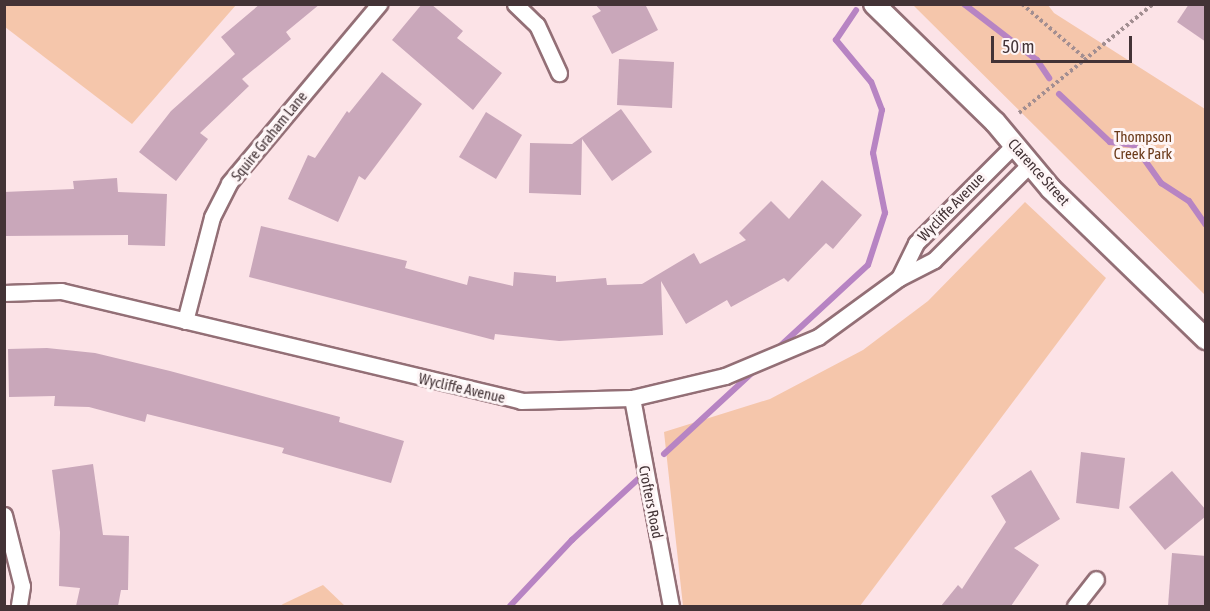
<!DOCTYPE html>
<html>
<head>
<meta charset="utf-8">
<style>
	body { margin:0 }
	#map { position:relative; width:1210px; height:611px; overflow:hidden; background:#fce3e7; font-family:"Asap Condensed",sans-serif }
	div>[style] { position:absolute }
	.green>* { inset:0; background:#f5c6ab }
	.stream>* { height:6px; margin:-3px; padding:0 3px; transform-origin:3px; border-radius:3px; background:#b784c3 }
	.building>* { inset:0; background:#c9a7ba }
	.path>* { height:4px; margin-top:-2px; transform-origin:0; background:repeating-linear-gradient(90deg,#a28e91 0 3px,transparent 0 6px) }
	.roads { filter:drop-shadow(2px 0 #936f76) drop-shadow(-2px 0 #936f76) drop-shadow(0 2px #936f76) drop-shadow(0 -2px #936f76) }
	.minor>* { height:15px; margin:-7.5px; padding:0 7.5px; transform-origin:7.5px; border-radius:7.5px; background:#fff }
	.tertiary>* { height:20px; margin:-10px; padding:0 10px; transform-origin:10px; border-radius:10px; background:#fff }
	span { translate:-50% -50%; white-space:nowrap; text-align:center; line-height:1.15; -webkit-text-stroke:6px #fef5f6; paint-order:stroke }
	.street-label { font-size:15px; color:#433336 }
	.park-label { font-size:15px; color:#6b3a1a }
	.frame { position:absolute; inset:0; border:6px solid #433336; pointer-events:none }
	.scale { position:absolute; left:991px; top:36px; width:141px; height:27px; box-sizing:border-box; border:3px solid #433336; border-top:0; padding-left:8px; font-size:18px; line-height:21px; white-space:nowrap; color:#433336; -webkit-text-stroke:4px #fef5f6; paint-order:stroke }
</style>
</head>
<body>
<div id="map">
	<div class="green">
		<i style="clip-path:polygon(4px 5px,5px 4px,236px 5px,132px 124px,5px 27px)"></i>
		<i style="clip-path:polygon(913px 5px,1048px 5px,1054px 13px,1205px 109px,1205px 295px)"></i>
		<i style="clip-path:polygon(1025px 202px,1106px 278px,860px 606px,683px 606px,664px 432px,770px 399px,863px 350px,928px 301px)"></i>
		<i style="clip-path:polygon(323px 585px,345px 606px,280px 606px,283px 604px)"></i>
	</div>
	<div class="stream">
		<i style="left:964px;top:4px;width:92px;rotate:37.5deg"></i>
		<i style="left:1037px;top:60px;width:22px;rotate:56deg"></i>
		<i style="left:1059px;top:94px;width:70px;rotate:43.3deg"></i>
		<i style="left:1110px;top:142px;width:24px;rotate:7deg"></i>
		<i style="left:1134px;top:145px;width:47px;rotate:54.6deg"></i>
		<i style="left:1161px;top:183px;width:33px;rotate:33deg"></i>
		<i style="left:1189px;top:201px;width:29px;rotate:55deg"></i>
		<i style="left:778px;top:348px;width:122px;rotate:-42.7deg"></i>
		<i style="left:868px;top:265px;width:55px;rotate:-71.9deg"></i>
		<i style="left:885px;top:213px;width:61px;rotate:-101.3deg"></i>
		<i style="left:873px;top:153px;width:44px;rotate:-78.2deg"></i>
		<i style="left:882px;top:110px;width:30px;rotate:-111deg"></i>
		<i style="left:871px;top:82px;width:55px;rotate:-129.8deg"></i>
		<i style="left:836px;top:40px;width:36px;rotate:-56deg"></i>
		<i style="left:664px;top:454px;width:125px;rotate:-42.7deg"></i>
		<i style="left:510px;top:606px;width:91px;rotate:-46.8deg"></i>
		<i style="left:572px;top:540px;width:90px;rotate:-42.7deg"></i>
	</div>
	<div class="building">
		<i style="clip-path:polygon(260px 4px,320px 4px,286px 32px,291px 39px,242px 79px,249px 86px,200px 133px,208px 139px,176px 181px,139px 152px,171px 111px,235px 54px,221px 37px)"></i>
		<i style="clip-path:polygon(422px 4px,431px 4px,463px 31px,457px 38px,502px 73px,473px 110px,392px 40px)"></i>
		<i style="clip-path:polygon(595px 4px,645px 4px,658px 30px,612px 54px,592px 16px,601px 11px)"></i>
		<i style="clip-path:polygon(1189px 4px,1206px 4px,1206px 42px,1177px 22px)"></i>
		<i style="clip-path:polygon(619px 59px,674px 62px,672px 108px,617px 105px)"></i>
		<i style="clip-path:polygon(382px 72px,422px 104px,365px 180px,359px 176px,338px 222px,288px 199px,308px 155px,315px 158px,347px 111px,349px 113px)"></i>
		<i style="clip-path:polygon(621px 109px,652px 152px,612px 181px,582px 139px,581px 195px,529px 193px,530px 143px,572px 144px)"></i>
		<i style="clip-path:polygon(486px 112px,522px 135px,496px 179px,459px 157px)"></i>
		<i style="clip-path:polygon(117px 178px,118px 192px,167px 194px,165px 246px,128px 245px,128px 235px,4px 236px,4px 192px,74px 189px,73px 181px)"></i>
		<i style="clip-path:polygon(822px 180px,862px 215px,833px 249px,826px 243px,788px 282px,784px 278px,731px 307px,727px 300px,686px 324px,661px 281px,663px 335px,559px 341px,495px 334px,494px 340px,249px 277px,261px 226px,407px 261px,405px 268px,467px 285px,469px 276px,513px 286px,514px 272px,556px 276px,556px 282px,606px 278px,607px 285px,642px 284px,694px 253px,700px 264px,746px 240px,739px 233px,771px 201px,789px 219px)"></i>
		<i style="clip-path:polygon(47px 348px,95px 353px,170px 371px,340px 417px,339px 422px,404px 441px,391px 483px,282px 453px,284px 448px,147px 414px,145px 422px,89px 407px,54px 406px,55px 396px,9px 397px,8px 349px)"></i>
		<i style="clip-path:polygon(1081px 452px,1125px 458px,1119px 509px,1076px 503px)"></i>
		<i style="clip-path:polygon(93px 464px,103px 535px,129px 536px,128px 590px,121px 590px,118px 606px,76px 606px,80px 588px,59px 586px,60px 532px,52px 470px)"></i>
		<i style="clip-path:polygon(1031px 470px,1060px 519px,1014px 548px,1039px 565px,1011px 606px,941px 606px,958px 585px,962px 589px,1006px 522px,991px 496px)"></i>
		<i style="clip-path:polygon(1172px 471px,1206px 510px,1206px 516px,1165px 550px,1129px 507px)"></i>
		<i style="clip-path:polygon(1172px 553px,1206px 556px,1206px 606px,1168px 606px)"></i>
	</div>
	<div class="path">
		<i style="left:1022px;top:4px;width:84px;rotate:40.7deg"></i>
		<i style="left:1019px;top:113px;width:173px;rotate:-39.1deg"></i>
	</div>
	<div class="roads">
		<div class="minor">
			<i style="left:515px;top:4px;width:30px;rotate:44deg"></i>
			<i style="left:537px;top:25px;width:53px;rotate:65.4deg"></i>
			<i style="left:899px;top:278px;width:39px;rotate:-64deg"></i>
			<i style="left:916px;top:243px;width:139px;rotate:-45deg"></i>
			<i style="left:4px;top:293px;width:57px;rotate:-2deg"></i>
			<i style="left:61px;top:291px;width:473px;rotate:13.4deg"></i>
			<i style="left:521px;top:401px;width:111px;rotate:-1.5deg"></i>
			<i style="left:632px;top:398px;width:96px;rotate:-13.3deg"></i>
			<i style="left:725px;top:376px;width:101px;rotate:-22.8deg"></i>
			<i style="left:818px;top:337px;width:100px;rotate:-36.1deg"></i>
			<i style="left:899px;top:278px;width:39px;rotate:-27deg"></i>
			<i style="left:934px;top:260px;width:136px;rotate:-45deg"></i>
			<i style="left:185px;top:321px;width:107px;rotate:-75.4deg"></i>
			<i style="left:212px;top:217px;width:38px;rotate:-63deg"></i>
			<i style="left:229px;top:183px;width:234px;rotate:-50deg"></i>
			<i style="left:632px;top:398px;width:212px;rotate:79.4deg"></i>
			<i style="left:4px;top:515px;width:73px;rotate:75.8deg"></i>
			<i style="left:22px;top:586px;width:20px;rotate:99deg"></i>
			<i style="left:1075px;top:606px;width:34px;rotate:-52deg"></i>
		</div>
		<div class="tertiary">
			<i style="left:874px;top:4px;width:169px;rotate:44.3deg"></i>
			<i style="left:995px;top:122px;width:87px;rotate:50.1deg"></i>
			<i style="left:1051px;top:189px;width:216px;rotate:44.1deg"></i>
		</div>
	</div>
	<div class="street-label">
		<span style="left:269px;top:136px;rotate:-51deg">Squire Graham Lane</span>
		<span style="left:1039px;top:172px;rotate:48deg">Clarence Street</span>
		<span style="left:951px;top:207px;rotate:-46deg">Wycliffe Avenue</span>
		<span style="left:462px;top:388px;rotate:13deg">Wycliffe Avenue</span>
		<span style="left:651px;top:502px;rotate:79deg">Crofters Road</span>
	</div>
	<div class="park-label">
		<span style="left:1143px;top:145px">Thompson<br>Creek Park</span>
	</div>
	<div class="frame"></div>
	<div class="scale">50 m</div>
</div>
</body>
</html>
